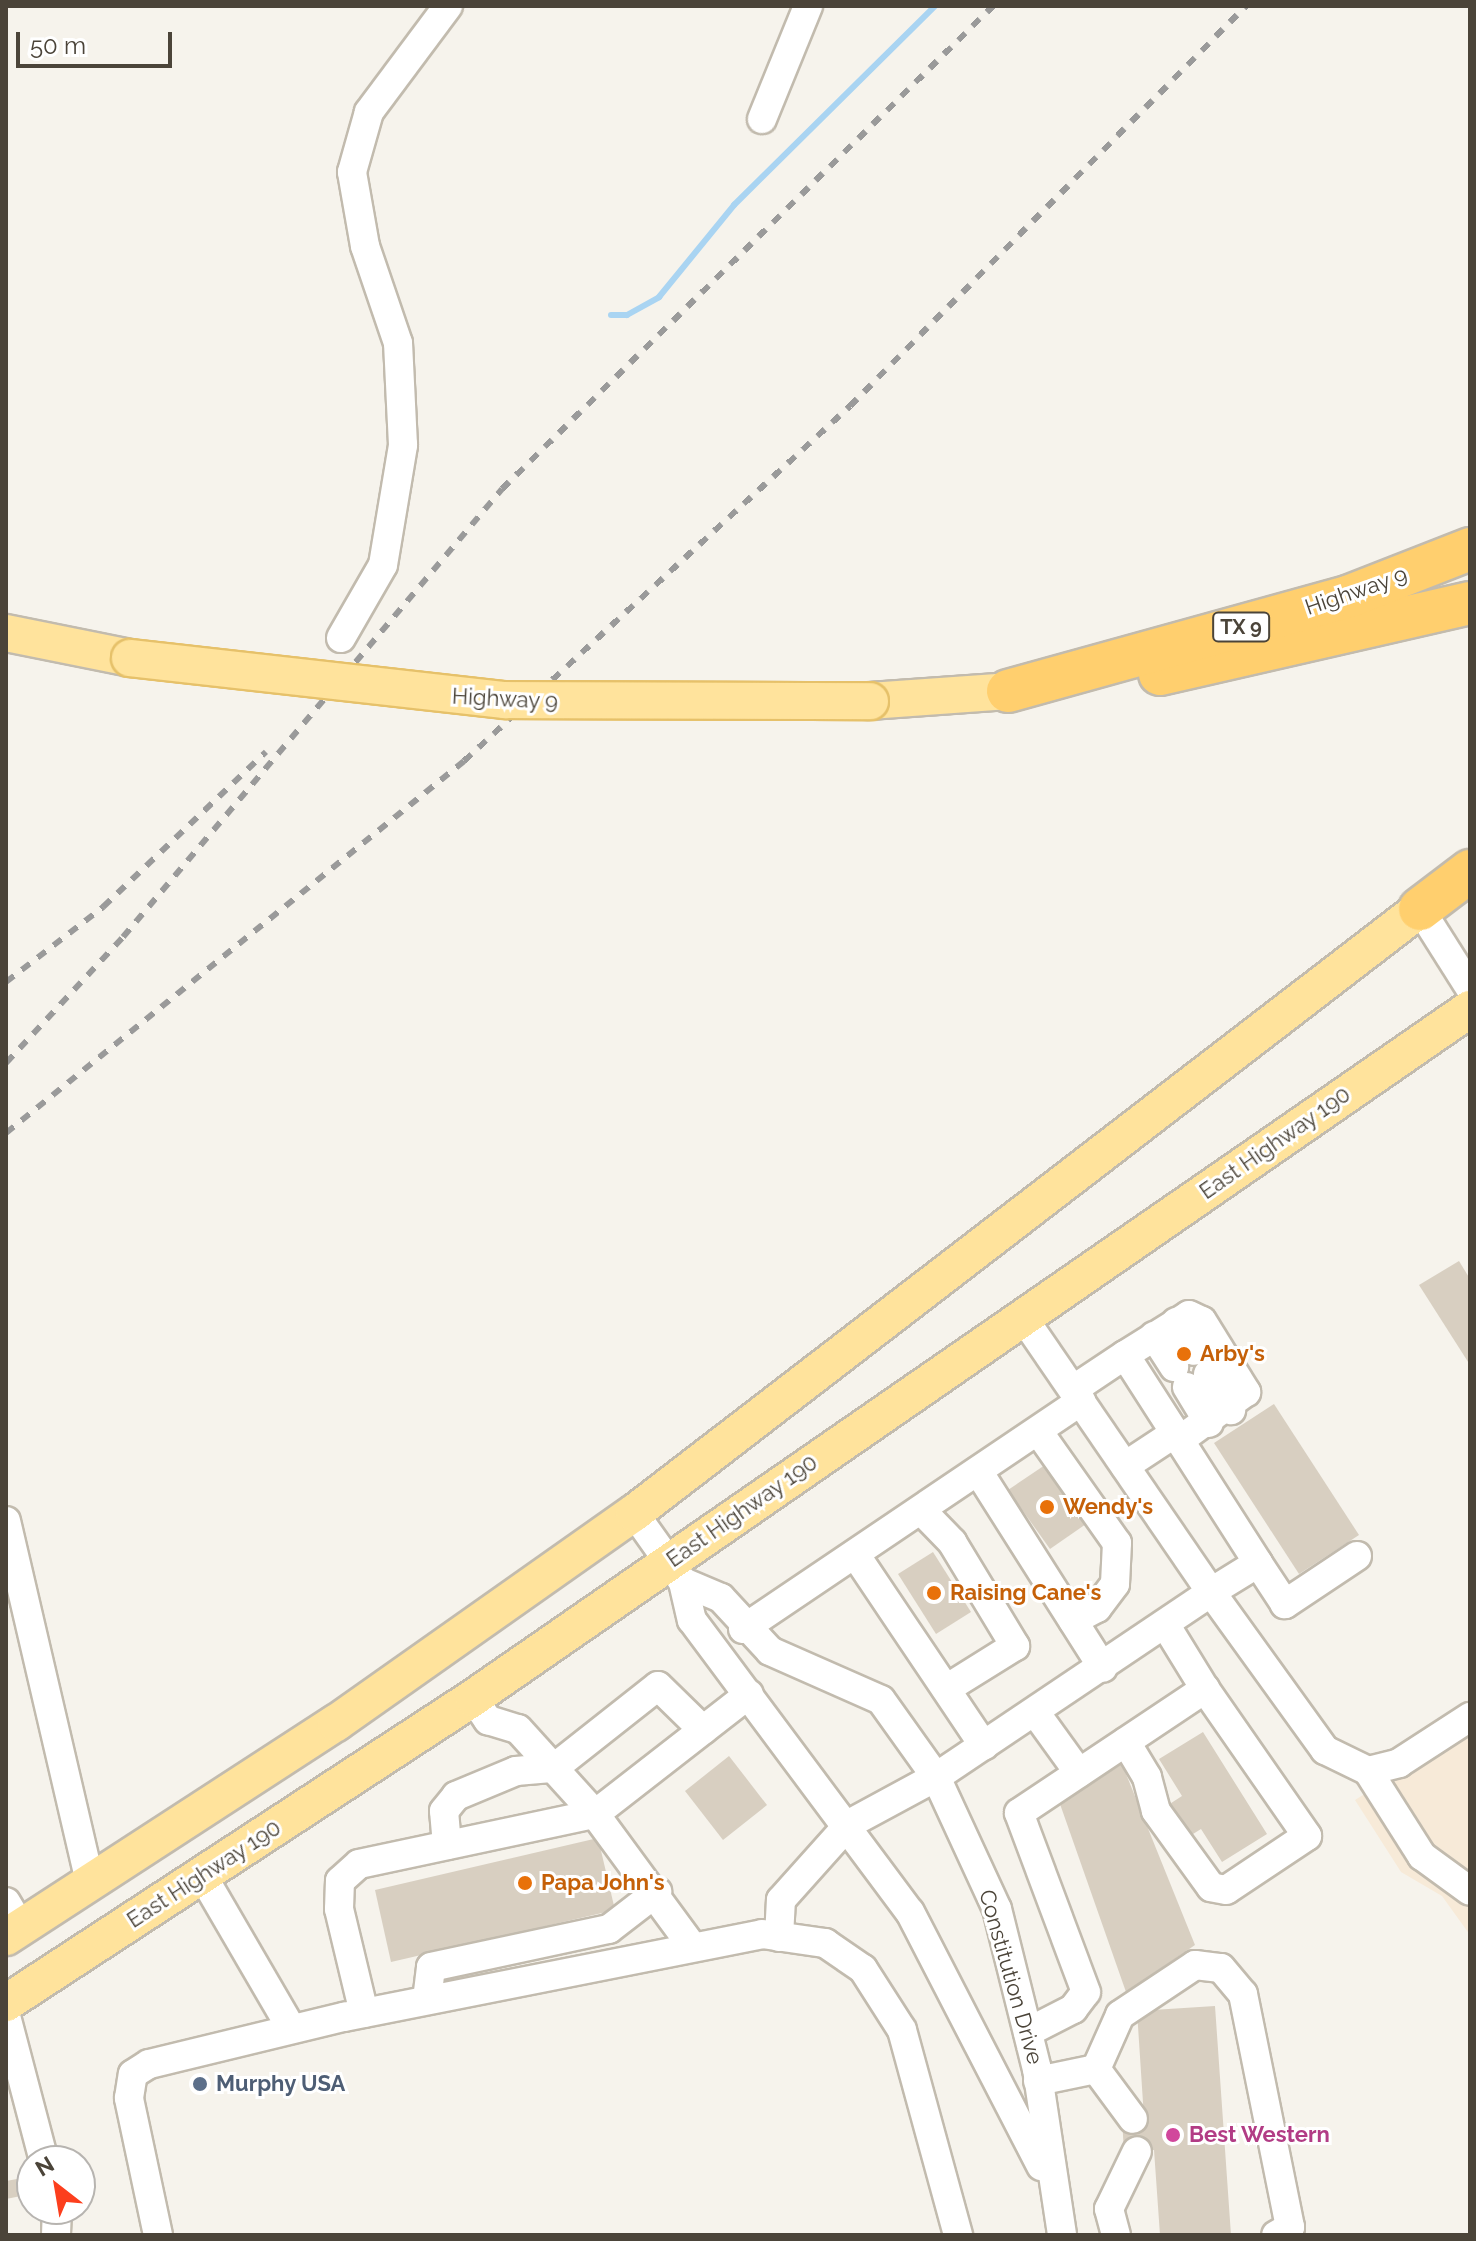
<!DOCTYPE html>
<html>
<head>
<meta charset="utf-8">
<style>
	body { margin:0 }
	#map { position:relative; width:1476px; height:2241px; overflow:hidden; background:#f6f3ec; font-family:Raleway,sans-serif }
	div>[style] { position:absolute }
	.commercial>* { inset:0; background:#f7ead8 }
	.stream>* { height:6px; margin:-3px; padding:0 3px; transform-origin:3px; border-radius:3px; background:#a9d4f2 }
	.building>* { inset:0; background:#d8cfc1 }
	.roads { filter:drop-shadow(2px 0 #c2bbae) drop-shadow(-2px 0 #c2bbae) drop-shadow(0 2px #c2bbae) drop-shadow(0 -2px #c2bbae) }
	.minor>* { height:28px; margin:-14px; padding:0 14px; transform-origin:14px; border-radius:14px; background:#fff }
	.major>* { height:36px; margin:-18px; padding:0 18px; transform-origin:18px; border-radius:18px; background:#ffe39c }
	.highway>* { height:42px; margin:-21px; padding:0 21px; transform-origin:21px; border-radius:21px; background:#ffcf6e }
	.rail>* { height:6px; margin-top:-3px; transform-origin:0; background:repeating-linear-gradient(90deg,#9a9a9a 0 10px,transparent 0 20px) }
	.bridges { filter:drop-shadow(2px 0 #e6c16a) drop-shadow(-2px 0 #e6c16a) drop-shadow(0 2px #e6c16a) drop-shadow(0 -2px #e6c16a) }
	.major-bridge>* { height:36px; margin:-18px; padding:0 18px; transform-origin:18px; border-radius:18px; background:#ffe39c }
	.dots>* { width:22px; height:22px; translate:-50% -50%; box-sizing:border-box; border:4px solid #fff; border-radius:50% }
	span { translate:-50% -50%; white-space:nowrap; text-align:center; line-height:1.15; -webkit-text-stroke:6px #fff; paint-order:stroke }
	.shield-label span { padding:2px 6px; background:#fff; border:2px solid; border-radius:6px; -webkit-text-stroke-width:0 }
	.shield-label { font-size:20px; color:#4b4439; font-weight:700 }
	.street-label { font-size:22px; color:#4b4439 }
	.food-label { font-size:22px; color:#c56008; font-weight:700 }
	.left { translate:0 -50%; text-align:left }
	.service-label { font-size:22px; color:#4e5e75; font-weight:700 }
	.hotel-label { font-size:22px; color:#b23c85; font-weight:700 }
	.frame { position:absolute; inset:0; border:8px solid #4b4439; pointer-events:none }
	.north { position:absolute; left:16px; top:2145px; width:80px; height:80px; box-sizing:border-box; background:#fff; border:2px solid #b7b4b0; border-radius:50%; rotate:329deg; font-size:22px; font-weight:700; line-height:32px; text-align:center; color:#4b4439 }
	.north::after { content:''; display:block; margin:auto; width:28px; height:36px; background:#fc3f1d; clip-path:polygon(50% 0,100% 100%,50% 72%,0 100%) }
	.scale { position:absolute; left:16px; top:32px; width:156px; height:36px; box-sizing:border-box; border:4px solid #4b4439; border-top:0; padding-left:10px; font-size:24px; line-height:28px; white-space:nowrap; color:#4b4439; -webkit-text-stroke:6px #fff; paint-order:stroke }
</style>
</head>
<body>
<div id="map">
	<div class="commercial">
		<i style="clip-path:polygon(1470px 1728px,1470px 1935px,1442px 1896px,1401px 1872px,1355px 1800px)"></i>
	</div>
	<div class="stream">
		<i style="left:611px;top:315px;width:16px"></i>
		<i style="left:627px;top:315px;width:37px;rotate:-29deg"></i>
		<i style="left:659px;top:297px;width:119px;rotate:-50.8deg"></i>
		<i style="left:734px;top:205px;width:283px;rotate:-44.7deg"></i>
	</div>
	<div class="building">
		<i style="clip-path:polygon(1459px 1261px,1470px 1279px,1470px 1365px,1419px 1285px)"></i>
		<i style="clip-path:polygon(1274px 1404px,1359px 1535px,1299px 1574px,1214px 1443px)"></i>
		<i style="clip-path:polygon(1045px 1465px,1086px 1524px,1050px 1549px,1008px 1490px)"></i>
		<i style="clip-path:polygon(933px 1552px,971px 1612px,936px 1634px,898px 1574px)"></i>
		<i style="clip-path:polygon(1203px 1732px,1267px 1834px,1222px 1862px,1201px 1829px,1185px 1839px,1165px 1807px,1182px 1796px,1159px 1759px)"></i>
		<i style="clip-path:polygon(729px 1756px,767px 1805px,723px 1840px,685px 1791px)"></i>
		<i style="clip-path:polygon(1122px 1764px,1195px 1945px,1126px 1992px,1060px 1804px)"></i>
		<i style="clip-path:polygon(598px 1838px,615px 1910px,391px 1962px,375px 1890px)"></i>
		<i style="clip-path:polygon(1215px 2006px,1231px 2235px,1160px 2235px,1154px 2150px,1124px 2152px,1122px 2119px,1144px 2118px,1137px 2011px)"></i>
		<i style="clip-path:polygon(17px 2179px,21px 2196px,6px 2199px,6px 2181px)"></i>
	</div>
	<div class="roads">
		<div class="minor">
			<i style="left:762px;top:119px;width:122px;rotate:-67.8deg"></i>
			<i style="left:341px;top:638px;width:84px;rotate:-60.1deg"></i>
			<i style="left:383px;top:565px;width:122px;rotate:-80.5deg"></i>
			<i style="left:403px;top:445px;width:102px;rotate:-92.8deg"></i>
			<i style="left:398px;top:343px;width:102px;rotate:-108.8deg"></i>
			<i style="left:365px;top:246px;width:75px;rotate:-100deg"></i>
			<i style="left:352px;top:172px;width:62px;rotate:-74.2deg"></i>
			<i style="left:369px;top:112px;width:132px;rotate:-53.3deg"></i>
			<i style="left:1420px;top:909px;width:93px;rotate:57.7deg"></i>
			<i style="left:1176px;top:1322px;width:34px;rotate:58deg"></i>
			<i style="left:1154px;top:1336px;width:37px;rotate:57deg"></i>
			<i style="left:1125px;top:1355px;width:75px;rotate:-32deg"></i>
			<i style="left:1189px;top:1315px;width:14px;rotate:25deg"></i>
			<i style="left:1202px;top:1321px;width:84px;rotate:58.2deg"></i>
			<i style="left:1246px;top:1392px;width:82px;rotate:144deg"></i>
			<i style="left:1208px;top:1374px;width:43px;rotate:57.4deg"></i>
			<i style="left:1187px;top:1387px;width:42px;rotate:58.6deg"></i>
			<i style="left:1074px;top:1389px;width:61px;rotate:-33.7deg"></i>
			<i style="left:1125px;top:1355px;width:93px;rotate:57.3deg"></i>
			<i style="left:1038px;top:1431px;width:137px;rotate:54.8deg"></i>
			<i style="left:1117px;top:1543px;width:41px;rotate:92.8deg"></i>
			<i style="left:1115px;top:1584px;width:30px;rotate:127deg"></i>
			<i style="left:1097px;top:1608px;width:27px;rotate:152deg"></i>
			<i style="left:1125px;top:1466px;width:60px;rotate:-33.4deg"></i>
			<i style="left:1175px;top:1433px;width:154px;rotate:57.4deg"></i>
			<i style="left:978px;top:1471px;width:233px;rotate:57.6deg"></i>
			<i style="left:921px;top:1510px;width:45px;rotate:45.9deg"></i>
			<i style="left:952px;top:1542px;width:122px;rotate:58.8deg"></i>
			<i style="left:1015px;top:1646px;width:81px;rotate:148.1deg"></i>
			<i style="left:634px;top:1513px;width:85px;rotate:54.6deg"></i>
			<i style="left:683px;top:1582px;width:39px;rotate:77deg"></i>
			<i style="left:692px;top:1620px;width:364px;rotate:53.3deg"></i>
			<i style="left:910px;top:1912px;width:286px;rotate:62.7deg"></i>
			<i style="left:6px;top:1521px;width:370px;rotate:76.9deg"></i>
			<i style="left:855px;top:1554px;width:231px;rotate:56.1deg"></i>
			<i style="left:1357px;top:1556px;width:87px;rotate:146.3deg"></i>
			<i style="left:1285px;top:1604px;width:49px;rotate:-123.4deg"></i>
			<i style="left:1258px;top:1563px;width:55px;rotate:148.3deg"></i>
			<i style="left:1211px;top:1592px;width:195px;rotate:54.2deg"></i>
			<i style="left:1325px;top:1750px;width:48px;rotate:26deg"></i>
			<i style="left:1368px;top:1771px;width:101px;rotate:57.6deg"></i>
			<i style="left:1422px;top:1856px;width:59px;rotate:36.1deg"></i>
			<i style="left:683px;top:1582px;width:41px;rotate:22.8deg"></i>
			<i style="left:721px;top:1598px;width:72px;rotate:47.2deg"></i>
			<i style="left:770px;top:1651px;width:121px;rotate:23.8deg"></i>
			<i style="left:881px;top:1700px;width:95px;rotate:54.5deg"></i>
			<i style="left:936px;top:1777px;width:145px;rotate:65.2deg"></i>
			<i style="left:997px;top:1909px;width:165px;rotate:76deg"></i>
			<i style="left:1037px;top:2069px;width:168px;rotate:81.4deg"></i>
			<i style="left:1165px;top:1624px;width:76px;rotate:58.4deg"></i>
			<i style="left:743px;top:1629px;width:408px;rotate:-34deg"></i>
			<i style="left:473px;top:1698px;width:27px;rotate:56deg"></i>
			<i style="left:488px;top:1720px;width:31px;rotate:17deg"></i>
			<i style="left:518px;top:1729px;width:115px;rotate:47.8deg"></i>
			<i style="left:595px;top:1814px;width:195px;rotate:-37.9deg"></i>
			<i style="left:1035px;top:1712px;width:75px;rotate:54.2deg"></i>
			<i style="left:1368px;top:1771px;width:32px;rotate:-14deg"></i>
			<i style="left:1399px;top:1763px;width:85px;rotate:-32.9deg"></i>
			<i style="left:447px;top:1845px;width:34px;rotate:-95deg"></i>
			<i style="left:444px;top:1811px;width:19px;rotate:-51deg"></i>
			<i style="left:456px;top:1796px;width:65px;rotate:-22.6deg"></i>
			<i style="left:516px;top:1771px;width:38px;rotate:-5deg"></i>
			<i style="left:554px;top:1768px;width:132px;rotate:-38.3deg"></i>
			<i style="left:658px;top:1686px;width:63px;rotate:44.4deg"></i>
			<i style="left:202px;top:1875px;width:177px;rotate:59.8deg"></i>
			<i style="left:6px;top:1902px;width:29px;rotate:59deg"></i>
			<i style="left:779px;top:1937px;width:37px;rotate:-87deg"></i>
			<i style="left:781px;top:1900px;width:102px;rotate:-48.2deg"></i>
			<i style="left:849px;top:1824px;width:99px;rotate:-28.4deg"></i>
			<i style="left:936px;top:1777px;width:331px;rotate:-33.9deg"></i>
			<i style="left:1211px;top:1592px;width:333px;rotate:-124.4deg"></i>
			<i style="left:427px;top:2000px;width:33px;rotate:-83deg"></i>
			<i style="left:431px;top:1967px;width:182px;rotate:-12.1deg"></i>
			<i style="left:609px;top:1929px;width:61px;rotate:-37.6deg"></i>
			<i style="left:364px;top:2013px;width:107px;rotate:-103.5deg"></i>
			<i style="left:339px;top:1909px;width:28px;rotate:-88deg"></i>
			<i style="left:340px;top:1881px;width:25px;rotate:-42deg"></i>
			<i style="left:359px;top:1864px;width:241px;rotate:-12deg"></i>
			<i style="left:595px;top:1814px;width:164px;rotate:53.7deg"></i>
			<i style="left:6px;top:2016px;width:150px;rotate:75.3deg"></i>
			<i style="left:1028px;top:2032px;width:51px;rotate:-27.1deg"></i>
			<i style="left:1073px;top:2009px;width:21px;rotate:-53deg"></i>
			<i style="left:1086px;top:1992px;width:191px;rotate:-110.5deg"></i>
			<i style="left:1019px;top:1813px;width:224px;rotate:-33.7deg"></i>
			<i style="left:1205px;top:1689px;width:179px;rotate:55.2deg"></i>
			<i style="left:1307px;top:1836px;width:97px;rotate:146.3deg"></i>
			<i style="left:1226px;top:1890px;width:15px;rotate:-169deg"></i>
			<i style="left:1211px;top:1887px;width:94px;rotate:-125.9deg"></i>
			<i style="left:1156px;top:1811px;width:35px;rotate:-105deg"></i>
			<i style="left:1147px;top:1777px;width:41px;rotate:-121deg"></i>
			<i style="left:1096px;top:2069px;width:62px;rotate:53.5deg"></i>
			<i style="left:1038px;top:2081px;width:59px;rotate:-11.7deg"></i>
			<i style="left:1096px;top:2069px;width:59px;rotate:-66deg"></i>
			<i style="left:1120px;top:2015px;width:90px;rotate:-33.7deg"></i>
			<i style="left:1195px;top:1965px;width:26px;rotate:7deg"></i>
			<i style="left:1221px;top:1968px;width:34px;rotate:50deg"></i>
			<i style="left:1243px;top:1994px;width:238px;rotate:78.6deg"></i>
			<i style="left:1290px;top:2227px;width:16px;rotate:150deg"></i>
			<i style="left:56px;top:2235px;width:26px;rotate:-88deg"></i>
			<i style="left:158px;top:2235px;width:140px;rotate:-102deg"></i>
			<i style="left:129px;top:2098px;width:24px;rotate:-81deg"></i>
			<i style="left:133px;top:2074px;width:19px;rotate:-32deg"></i>
			<i style="left:149px;top:2064px;width:201px;rotate:-13.6deg"></i>
			<i style="left:344px;top:2017px;width:426px;rotate:-11.2deg"></i>
			<i style="left:762px;top:1934px;width:64px;rotate:8.1deg"></i>
			<i style="left:825px;top:1943px;width:46px;rotate:34.4deg"></i>
			<i style="left:863px;top:1969px;width:72px;rotate:57.4deg"></i>
			<i style="left:902px;top:2030px;width:213px;rotate:74.7deg"></i>
			<i style="left:1116px;top:2235px;width:27px;rotate:-105deg"></i>
			<i style="left:1109px;top:2209px;width:64px;rotate:-64.2deg"></i>
		</div>
		<div class="major">
			<i style="left:6px;top:633px;width:126px;rotate:11.4deg"></i>
			<i style="left:870px;top:701px;width:138px;rotate:-4.1deg"></i>
			<i style="left:6px;top:1937px;width:393px;rotate:-33deg"></i>
			<i style="left:336px;top:1723px;width:365px;rotate:-35.2deg"></i>
			<i style="left:634px;top:1513px;width:991px;rotate:-37.54deg"></i>
			<i style="left:6px;top:2003px;width:558px;rotate:-33.15deg"></i>
			<i style="left:473px;top:1698px;width:1212px;rotate:-34.65deg"></i>
		</div>
		<div class="highway">
			<i style="left:1160px;top:674px;width:318px;rotate:-12.9deg"></i>
			<i style="left:1008px;top:691px;width:355px;rotate:-15.5deg"></i>
			<i style="left:1350px;top:596px;width:129px;rotate:-21.4deg"></i>
			<i style="left:1420px;top:909px;width:63px;rotate:-37.2deg"></i>
		</div>
	</div>
	<div class="rail">
		<i style="left:6px;top:982px;width:123px;rotate:-37.7deg"></i>
		<i style="left:103px;top:907px;width:225px;rotate:-43.6deg"></i>
		<i style="left:6px;top:1063px;width:172px;rotate:-47.1deg"></i>
		<i style="left:123px;top:937px;width:587px;rotate:-49.77deg"></i>
		<i style="left:502px;top:489px;width:689px;rotate:-44.53deg"></i>
		<i style="left:6px;top:1133px;width:590px;rotate:-39.08deg"></i>
		<i style="left:464px;top:761px;width:524px;rotate:-42.6deg"></i>
		<i style="left:850px;top:406px;width:563px;rotate:-45.29deg"></i>
	</div>
	<div class="bridges">
		<div class="major-bridge">
			<i style="left:130px;top:658px;width:377px;rotate:6.4deg"></i>
			<i style="left:505px;top:700px;width:365px;rotate:0.2deg"></i>
		</div>
	</div>
	<div class="dots">
		<i style="left:1184px;top:1354px;background:#e8710a"></i>
		<i style="left:1047px;top:1507px;background:#e8710a"></i>
		<i style="left:934px;top:1593px;background:#e8710a"></i>
		<i style="left:525px;top:1883px;background:#e8710a"></i>
		<i style="left:200px;top:2084px;background:#5c6f8a"></i>
		<i style="left:1173px;top:2135px;background:#d1479c"></i>
	</div>
	<div class="shield-label">
		<span style="left:1241px;top:627px">TX 9</span>
	</div>
	<div class="street-label">
		<span style="left:1356px;top:591px;rotate:-19deg">Highway 9</span>
		<span style="left:505px;top:699px;rotate:3deg">Highway 9</span>
		<span style="left:1275px;top:1143px;rotate:-35deg">East Highway 190</span>
		<span style="left:742px;top:1511px;rotate:-35deg">East Highway 190</span>
		<span style="left:204px;top:1874px;rotate:-33deg">East Highway 190</span>
		<span style="left:1011px;top:1977px;rotate:74deg">Constitution Drive</span>
	</div>
	<div class="food-label">
		<span class="left" style="left:1200px;top:1354px">Arby's</span>
		<span class="left" style="left:1063px;top:1507px">Wendy's</span>
		<span class="left" style="left:950px;top:1593px">Raising Cane's</span>
		<span class="left" style="left:541px;top:1883px">Papa John's</span>
	</div>
	<div class="service-label">
		<span class="left" style="left:216px;top:2084px">Murphy USA</span>
	</div>
	<div class="hotel-label">
		<span class="left" style="left:1189px;top:2135px">Best Western</span>
	</div>
	<div class="frame"></div>
	<div class="north">N</div>
	<div class="scale">50 m</div>
</div>
</body>
</html>
